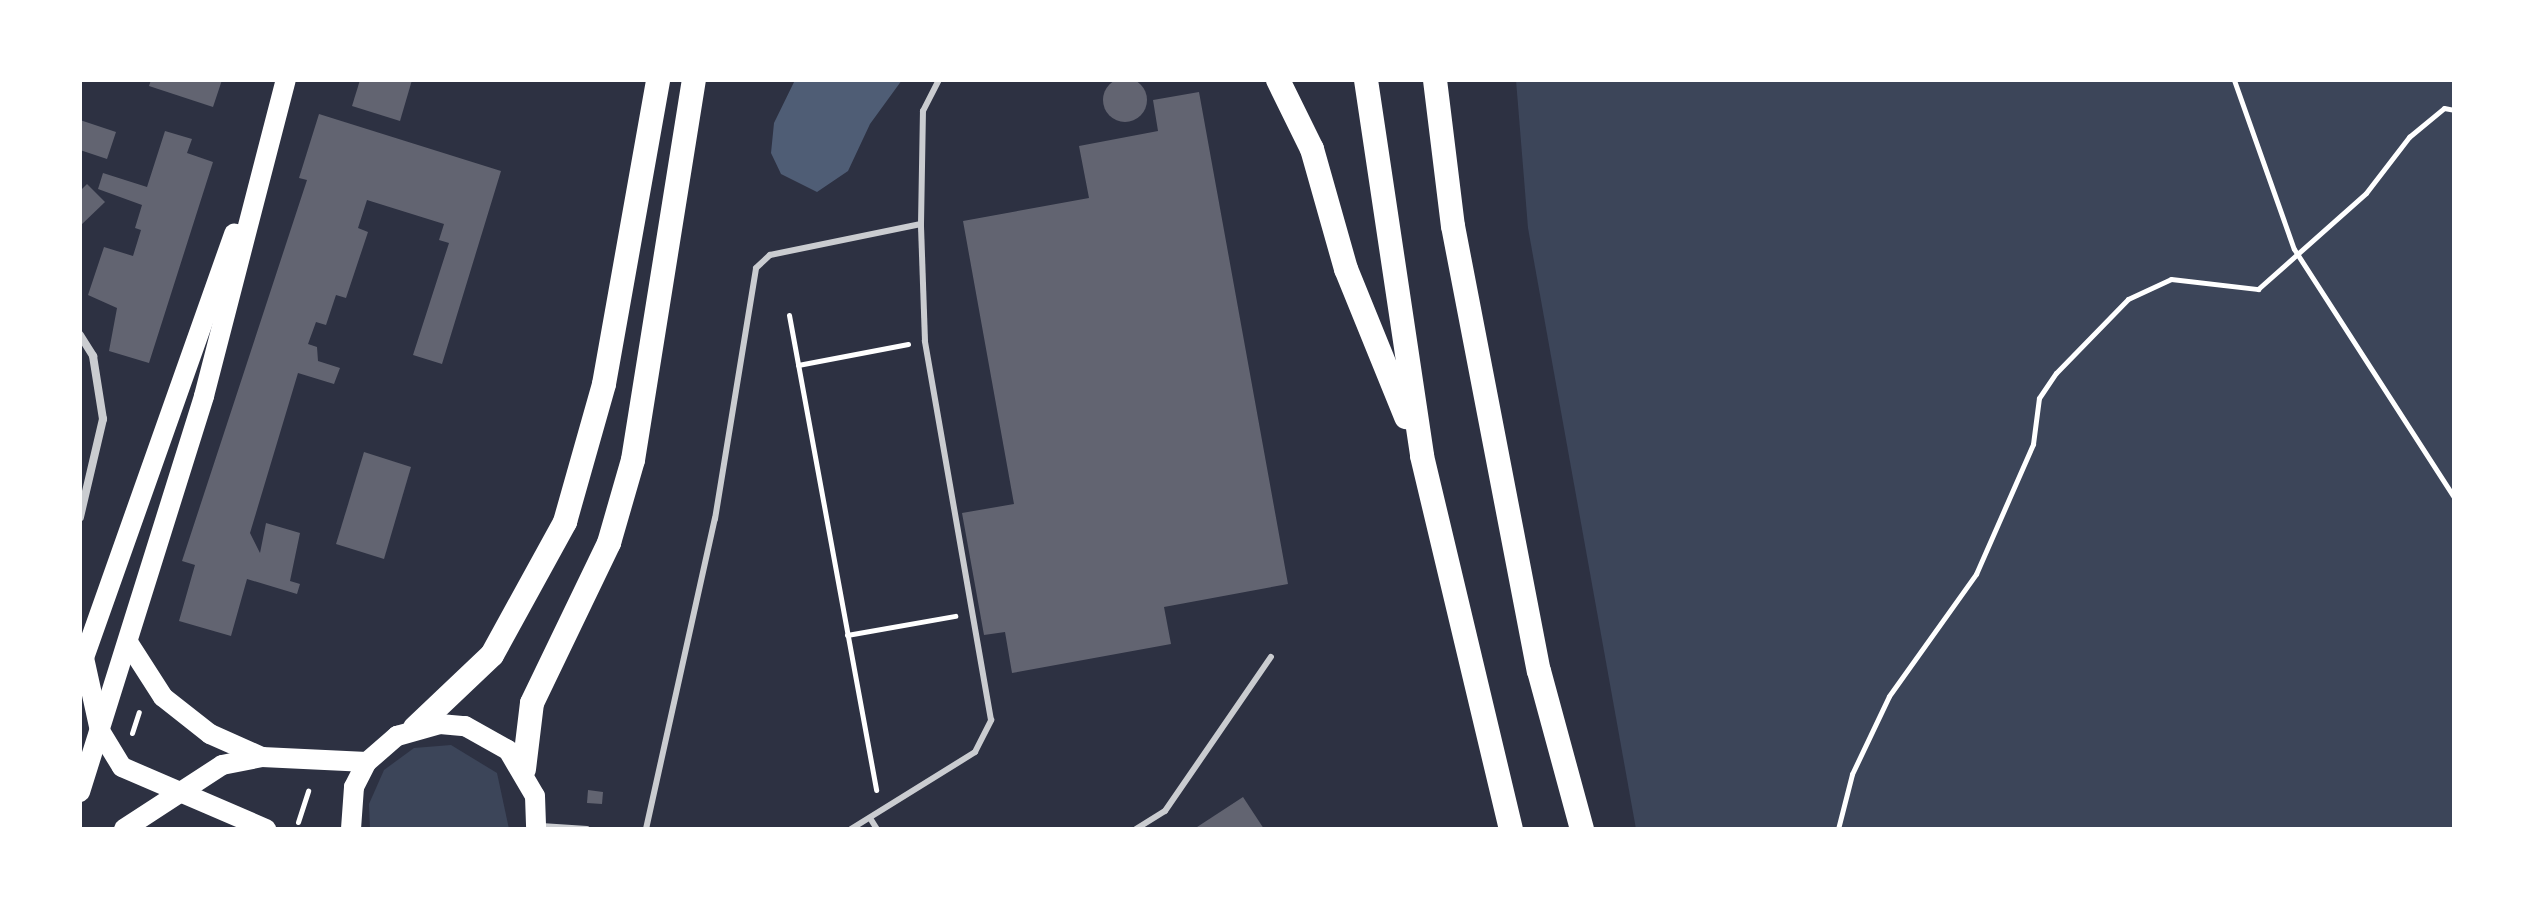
<!DOCTYPE html>
<html>
<head>
<meta charset="utf-8">
<style>
	body { margin:0 }
	#map { position:relative; width:2534px; height:909px; overflow:hidden; background:#2d3142; font-family:Lato,sans-serif }
	div>[style] { position:absolute }
	.green>* { inset:0; background:#3c4559 }
	.water>* { inset:0; background:#4f5d75 }
	.building>* { inset:0; background:#626471 }
	.round { border-radius:50% }
	.path>* { height:5px; margin:-2.5px; padding:0 2.5px; transform-origin:2.5px; border-radius:2.5px; background:#fff }
	.service>* { height:6px; margin:-3px; padding:0 3px; transform-origin:3px; border-radius:3px; background:#caccd0 }
	.minor>* { height:8px; margin:-4px; padding:0 4px; transform-origin:4px; border-radius:4px; background:#caccd0 }
	.primary>* { height:20px; margin:-10px; padding:0 10px; transform-origin:10px; border-radius:10px; background:#fff }
	.motorway>* { height:24px; margin:-12px; padding:0 12px; transform-origin:12px; border-radius:12px; background:#fff }
	span { translate:-50% -50%; white-space:nowrap; text-align:center; line-height:1.15; -webkit-text-stroke:6px #fff; paint-order:stroke }
	.frame { position:absolute; inset:0; border:82px solid #fff; pointer-events:none }
</style>
</head>
<body>
<div id="map">
	<div class="green">
		<i style="clip-path:polygon(1516px 80px,2454px 80px,2454px 829px,1636px 829px,1528px 228px)"></i>
		<i style="clip-path:polygon(451px 745px,497px 773px,509px 829px,370px 829px,369px 804px,384px 770px,414px 748px)"></i>
	</div>
	<div class="water">
		<i style="clip-path:polygon(795px 80px,902px 80px,870px 124px,848px 171px,817px 192px,781px 174px,771px 153px,774px 123px)"></i>
	</div>
	<div class="building">
		<i class="round" style="left:1103px;top:78px;width:44px;height:44px"></i>
		<i style="clip-path:polygon(151px 80px,222px 80px,213px 107px,149px 86px)"></i>
		<i style="clip-path:polygon(360px 80px,412px 80px,400px 121px,352px 106px)"></i>
		<i style="clip-path:polygon(1199px 92px,1288px 584px,1164px 607px,1171px 644px,1012px 673px,1005px 632px,984px 635px,962px 513px,1014px 504px,963px 221px,1089px 198px,1079px 146px,1158px 131px,1153px 100px)"></i>
		<i style="clip-path:polygon(319px 114px,501px 171px,442px 364px,413px 355px,449px 243px,439px 240px,444px 224px,367px 200px,358px 228px,368px 232px,346px 298px,336px 295px,326px 325px,316px 322px,308px 344px,317px 347px,318px 361px,340px 368px,334px 384px,298px 373px,250px 533px,260px 553px,266px 523px,300px 533px,290px 581px,300px 584px,297px 594px,247px 579px,231px 636px,179px 621px,195px 565px,182px 561px,307px 180px,299px 178px)"></i>
		<i style="clip-path:polygon(80px 120px,116px 132px,107px 159px,80px 150px)"></i>
		<i style="clip-path:polygon(165px 131px,192px 139px,187px 153px,213px 162px,149px 363px,109px 351px,117px 308px,88px 295px,104px 247px,133px 256px,141px 230px,135px 228px,142px 205px,98px 189px,103px 173px,147px 187px)"></i>
		<i style="clip-path:polygon(87px 184px,105px 202px,80px 226px,80px 191px)"></i>
		<i style="clip-path:polygon(364px 452px,411px 467px,384px 559px,336px 544px)"></i>
		<i style="clip-path:polygon(588px 790px,603px 792px,602px 804px,587px 803px)"></i>
		<i style="clip-path:polygon(1243px 797px,1264px 829px,1194px 829px)"></i>
	</div>
	<div class="path">
		<i style="left:2234px;top:80px;width:179px;rotate:70.5deg"></i>
		<i style="left:2294px;top:249px;width:295px;rotate:57.2deg"></i>
		<i style="left:789px;top:315px;width:483px;rotate:79.6deg"></i>
		<i style="left:798px;top:365px;width:112px;rotate:-10.8deg"></i>
		<i style="left:847px;top:635px;width:110px;rotate:-10deg"></i>
		<i style="left:132px;top:733px;width:22px;rotate:-72deg"></i>
		<i style="left:298px;top:822px;width:33px;rotate:-72deg"></i>
		<i style="left:1838px;top:829px;width:57px;rotate:-75.7deg"></i>
		<i style="left:1852px;top:774px;width:86px;rotate:-64.6deg"></i>
		<i style="left:1889px;top:696px;width:150px;rotate:-54.5deg"></i>
		<i style="left:1976px;top:574px;width:142px;rotate:-66.3deg"></i>
		<i style="left:2033px;top:444px;width:46px;rotate:-82.6deg"></i>
		<i style="left:2039px;top:398px;width:30px;rotate:-56deg"></i>
		<i style="left:2056px;top:373px;width:103px;rotate:-45.8deg"></i>
		<i style="left:2128px;top:299px;width:47px;rotate:-24.9deg"></i>
		<i style="left:2171px;top:279px;width:88px;rotate:6.6deg"></i>
		<i style="left:2258px;top:289px;width:144px;rotate:-41.6deg"></i>
		<i style="left:2366px;top:193px;width:71px;rotate:-52.5deg"></i>
		<i style="left:2409px;top:137px;width:45px;rotate:-39.6deg"></i>
		<i style="left:2444px;top:108px;width:10px;rotate:11deg"></i>
	</div>
	<div class="service">
		<i style="left:870px;top:818px;width:13px;rotate:58deg"></i>
		<i style="left:541px;top:826px;width:46px;rotate:3.7deg"></i>
		<i style="left:646px;top:829px;width:318px;rotate:-77.5deg"></i>
		<i style="left:715px;top:519px;width:254px;rotate:-80.7deg"></i>
		<i style="left:756px;top:268px;width:19px;rotate:-43deg"></i>
		<i style="left:770px;top:255px;width:154px;rotate:-11.6deg"></i>
		<i style="left:921px;top:224px;width:113px;rotate:-89deg"></i>
		<i style="left:923px;top:111px;width:35px;rotate:-63deg"></i>
		<i style="left:851px;top:829px;width:146px;rotate:-31.8deg"></i>
		<i style="left:975px;top:752px;width:36px;rotate:-63deg"></i>
		<i style="left:991px;top:720px;width:385px;rotate:-99.9deg"></i>
		<i style="left:925px;top:341px;width:117px;rotate:-92deg"></i>
		<i style="left:1136px;top:829px;width:34px;rotate:-32deg"></i>
		<i style="left:1165px;top:811px;width:187px;rotate:-55.5deg"></i>
	</div>
	<div class="minor">
		<i style="left:80px;top:335px;width:25px;rotate:58deg"></i>
		<i style="left:93px;top:356px;width:64px;rotate:81deg"></i>
		<i style="left:103px;top:419px;width:101px;rotate:103.2deg"></i>
	</div>
	<div class="primary">
		<i style="left:129px;top:644px;width:63px;rotate:57.3deg"></i>
		<i style="left:163px;top:697px;width:60px;rotate:38.2deg"></i>
		<i style="left:210px;top:734px;width:57px;rotate:23.9deg"></i>
		<i style="left:262px;top:757px;width:105px;rotate:2.7deg"></i>
		<i style="left:84px;top:658px;width:75px;rotate:77.6deg"></i>
		<i style="left:100px;top:731px;width:42px;rotate:58.6deg"></i>
		<i style="left:122px;top:767px;width:157px;rotate:23.3deg"></i>
		<i style="left:80px;top:669px;width:462px;rotate:-70.5deg"></i>
		<i style="left:80px;top:792px;width:415px;rotate:-72.6deg"></i>
		<i style="left:204px;top:396px;width:326px;rotate:-75.5deg"></i>
		<i style="left:124px;top:829px;width:117px;rotate:-33.1deg"></i>
		<i style="left:222px;top:765px;width:41px;rotate:-11.3deg"></i>
		<i style="left:351px;top:829px;width:42px;rotate:-85.9deg"></i>
		<i style="left:354px;top:787px;width:28px;rotate:-63deg"></i>
		<i style="left:367px;top:762px;width:40px;rotate:-41deg"></i>
		<i style="left:397px;top:736px;width:45px;rotate:-15.6deg"></i>
		<i style="left:440px;top:724px;width:25px;rotate:5deg"></i>
		<i style="left:465px;top:726px;width:49px;rotate:29.2deg"></i>
		<i style="left:508px;top:750px;width:53px;rotate:59.6deg"></i>
		<i style="left:535px;top:796px;width:33px;rotate:88deg"></i>
	</div>
	<div class="motorway">
		<i style="left:1278px;top:80px;width:77px;rotate:63.8deg"></i>
		<i style="left:1312px;top:149px;width:125px;rotate:74.2deg"></i>
		<i style="left:1346px;top:269px;width:160px;rotate:67.9deg"></i>
		<i style="left:1366px;top:80px;width:380px;rotate:81.5deg"></i>
		<i style="left:1422px;top:456px;width:383px;rotate:76.6deg"></i>
		<i style="left:1435px;top:80px;width:147px;rotate:83deg"></i>
		<i style="left:1453px;top:226px;width:453px;rotate:79.1deg"></i>
		<i style="left:1539px;top:671px;width:164px;rotate:74.8deg"></i>
		<i style="left:415px;top:728px;width:106px;rotate:-43.5deg"></i>
		<i style="left:492px;top:655px;width:152px;rotate:-61.2deg"></i>
		<i style="left:565px;top:522px;width:143px;rotate:-74.2deg"></i>
		<i style="left:604px;top:384px;width:309px;rotate:-79.9deg"></i>
		<i style="left:524px;top:769px;width:66px;rotate:-83.1deg"></i>
		<i style="left:532px;top:703px;width:178px;rotate:-64.3deg"></i>
		<i style="left:609px;top:543px;width:86px;rotate:-73.9deg"></i>
		<i style="left:633px;top:460px;width:385px;rotate:-80.9deg"></i>
	</div>
	<div class="frame"></div>
</div>
</body>
</html>
